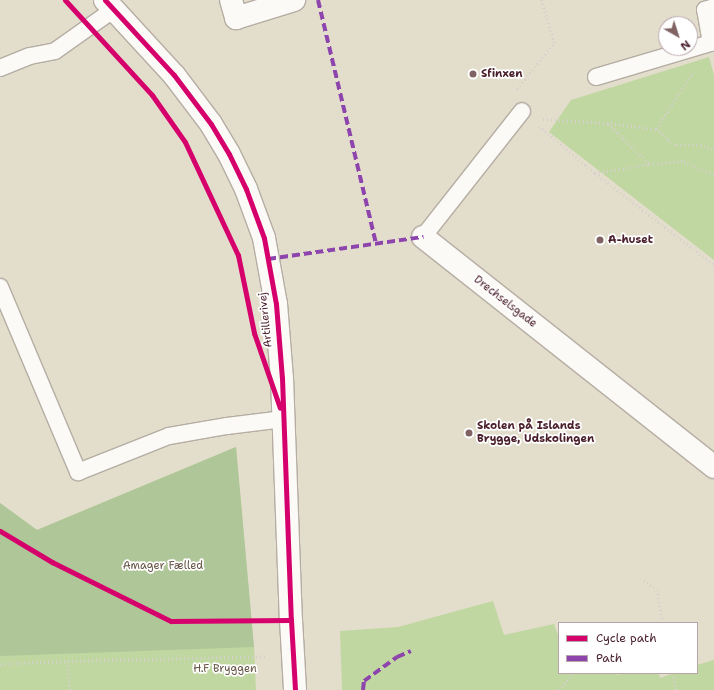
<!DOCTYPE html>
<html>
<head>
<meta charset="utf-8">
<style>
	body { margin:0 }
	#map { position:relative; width:714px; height:690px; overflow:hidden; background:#e3ddcc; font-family:"Shantell Sans",sans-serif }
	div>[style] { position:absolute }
	.green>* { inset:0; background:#c1d7a1 }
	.forest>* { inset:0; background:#afc698 }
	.path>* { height:2.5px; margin-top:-1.25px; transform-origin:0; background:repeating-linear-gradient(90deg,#d5d0cd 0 1px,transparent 0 4px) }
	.roads { filter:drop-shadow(1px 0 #b5ada3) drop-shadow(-1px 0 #b5ada3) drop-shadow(0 1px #b5ada3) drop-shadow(0 -1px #b5ada3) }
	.service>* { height:16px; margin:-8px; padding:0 8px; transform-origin:8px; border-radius:8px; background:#fbfaf7 }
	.minor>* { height:22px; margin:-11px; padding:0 11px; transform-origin:11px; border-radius:11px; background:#fbfaf7 }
	.tertiary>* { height:22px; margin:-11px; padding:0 11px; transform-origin:11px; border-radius:11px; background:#fbfaf7 }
	.quiet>* { height:4px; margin-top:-2px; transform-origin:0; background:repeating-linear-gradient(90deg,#8e44ad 0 8px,transparent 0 12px) }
	.cycleway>* { height:5px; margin:-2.5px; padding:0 2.5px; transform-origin:2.5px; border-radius:2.5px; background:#d6006c }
	.dots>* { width:11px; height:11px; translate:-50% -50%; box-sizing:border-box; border:2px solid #fff; border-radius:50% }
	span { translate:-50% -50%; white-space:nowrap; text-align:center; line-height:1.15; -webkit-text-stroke:3.5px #fff; paint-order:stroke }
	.poi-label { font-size:11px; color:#4a1f2b; font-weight:700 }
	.left { translate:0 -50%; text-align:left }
	.street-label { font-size:11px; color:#4a1f2b }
	.park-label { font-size:11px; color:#654 }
	.legend { position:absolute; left:558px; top:622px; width:140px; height:52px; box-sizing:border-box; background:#fff; border:1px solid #b7a5aa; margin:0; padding:5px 7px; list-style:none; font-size:12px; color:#4a1f2b }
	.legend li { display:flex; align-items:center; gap:8px; height:20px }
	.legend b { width:20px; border:1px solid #b7a5aa }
	.north { position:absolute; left:658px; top:16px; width:40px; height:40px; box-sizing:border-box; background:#fff; border:1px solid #b7a5aa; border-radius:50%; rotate:141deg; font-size:11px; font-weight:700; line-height:16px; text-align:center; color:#4a1f2b }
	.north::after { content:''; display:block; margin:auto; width:14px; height:18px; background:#806263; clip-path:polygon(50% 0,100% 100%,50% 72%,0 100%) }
</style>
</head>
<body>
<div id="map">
	<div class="green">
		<i style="clip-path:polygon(709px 57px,714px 75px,714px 260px,549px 132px,571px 100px)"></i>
		<i style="clip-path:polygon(236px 447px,254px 647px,256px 690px,0 690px,0 503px,37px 530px)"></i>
		<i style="clip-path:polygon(493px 601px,504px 635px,554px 624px,559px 638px,559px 673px,615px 673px,618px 675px,621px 673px,659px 673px,660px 678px,674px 673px,697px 673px,697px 665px,714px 660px,714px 690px,342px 690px,340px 631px,398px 627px)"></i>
	</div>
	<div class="forest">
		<i style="clip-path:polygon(236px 447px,254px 647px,0 656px,0 503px,37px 530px)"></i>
	</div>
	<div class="path">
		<i style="left:517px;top:89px;width:59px;rotate:-51.2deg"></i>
		<i style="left:554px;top:43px;width:45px;rotate:-106.8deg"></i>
		<i style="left:543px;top:119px;width:64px;rotate:3.6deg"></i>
		<i style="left:607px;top:123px;width:49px;rotate:7deg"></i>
		<i style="left:656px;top:129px;width:68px;rotate:-57deg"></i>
		<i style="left:539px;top:126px;width:73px;rotate:40deg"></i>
		<i style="left:595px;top:173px;width:150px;rotate:37.7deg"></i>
		<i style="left:656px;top:129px;width:26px;rotate:39deg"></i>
		<i style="left:676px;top:145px;width:24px"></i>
		<i style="left:700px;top:145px;width:15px;rotate:16deg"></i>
		<i style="left:649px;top:164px;width:35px;rotate:-5deg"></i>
		<i style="left:684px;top:161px;width:33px;rotate:25deg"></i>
		<i style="left:595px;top:173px;width:55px;rotate:-9.5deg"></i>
		<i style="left:649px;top:164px;width:59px;rotate:-135.7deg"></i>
		<i style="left:644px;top:580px;width:16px;rotate:38deg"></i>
		<i style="left:657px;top:590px;width:34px;rotate:80deg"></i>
		<i style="left:68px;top:661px;width:200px;rotate:-1.4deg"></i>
		<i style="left:0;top:664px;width:68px;rotate:-2.5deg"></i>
		<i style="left:68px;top:661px;width:29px;rotate:86deg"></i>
		<i style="left:673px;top:673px;width:17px;rotate:80deg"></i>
		<i style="left:559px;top:690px;width:22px;rotate:-51deg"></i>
	</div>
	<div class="roads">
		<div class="service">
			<i style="left:0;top:68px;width:32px;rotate:-22deg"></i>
			<i style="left:30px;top:56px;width:25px;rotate:-11deg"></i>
			<i style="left:55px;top:51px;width:71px;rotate:-35.3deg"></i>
			<i style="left:596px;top:77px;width:120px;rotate:-16.5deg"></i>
			<i style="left:711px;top:43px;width:34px;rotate:-100deg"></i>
			<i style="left:705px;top:10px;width:9px;rotate:-18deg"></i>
			<i style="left:423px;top:237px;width:160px;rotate:-51.8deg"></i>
			<i style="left:0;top:287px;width:201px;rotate:67.1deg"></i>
			<i style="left:78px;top:472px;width:98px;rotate:-21.6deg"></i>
			<i style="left:169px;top:436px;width:59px;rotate:-9.8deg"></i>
			<i style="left:227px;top:426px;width:57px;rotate:-7deg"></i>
		</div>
		<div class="minor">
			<i style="left:231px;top:0;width:19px;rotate:74deg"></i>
			<i style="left:236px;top:18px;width:61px;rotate:-17.2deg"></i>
			<i style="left:423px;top:237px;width:371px;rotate:38.3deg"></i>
		</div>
		<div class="tertiary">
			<i style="left:105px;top:0;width:102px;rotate:47.4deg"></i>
			<i style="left:174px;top:75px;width:61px;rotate:52.9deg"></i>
			<i style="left:211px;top:124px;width:35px;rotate:59deg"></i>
			<i style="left:229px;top:154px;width:39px;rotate:64deg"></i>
			<i style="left:246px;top:189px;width:52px;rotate:69.8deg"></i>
			<i style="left:264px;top:238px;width:67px;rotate:79.7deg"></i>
			<i style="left:276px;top:304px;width:74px;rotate:85.4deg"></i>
			<i style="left:282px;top:378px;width:242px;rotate:87.9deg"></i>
			<i style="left:291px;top:620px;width:70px;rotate:86.7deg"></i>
		</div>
	</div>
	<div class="quiet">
		<i style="left:318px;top:0;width:250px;rotate:76.6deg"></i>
		<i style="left:268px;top:259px;width:157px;rotate:-8.1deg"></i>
		<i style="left:363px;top:690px;width:9px;rotate:-84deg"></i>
		<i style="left:364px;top:681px;width:41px;rotate:-36deg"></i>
		<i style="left:397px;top:657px;width:15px;rotate:-23deg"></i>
	</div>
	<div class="cycleway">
		<i style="left:65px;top:0;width:129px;rotate:47.5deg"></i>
		<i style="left:152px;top:95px;width:57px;rotate:54.9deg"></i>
		<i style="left:185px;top:142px;width:125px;rotate:64.9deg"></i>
		<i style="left:238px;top:255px;width:80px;rotate:78.4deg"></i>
		<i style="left:254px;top:333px;width:79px;rotate:70.9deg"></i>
		<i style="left:105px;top:0;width:102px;rotate:47.4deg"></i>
		<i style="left:174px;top:75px;width:61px;rotate:52.9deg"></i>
		<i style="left:211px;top:124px;width:35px;rotate:59deg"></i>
		<i style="left:229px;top:154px;width:39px;rotate:64deg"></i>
		<i style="left:246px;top:189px;width:52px;rotate:69.8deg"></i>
		<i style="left:264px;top:238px;width:67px;rotate:79.7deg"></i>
		<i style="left:276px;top:304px;width:74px;rotate:85.4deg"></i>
		<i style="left:282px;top:378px;width:242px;rotate:87.9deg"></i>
		<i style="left:291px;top:620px;width:70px;rotate:86.7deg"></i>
		<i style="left:0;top:531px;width:61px;rotate:30.8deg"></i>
		<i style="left:52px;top:562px;width:133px;rotate:26.4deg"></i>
		<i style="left:171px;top:621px;width:120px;rotate:-0.5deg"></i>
	</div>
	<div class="dots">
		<i style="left:473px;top:74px;background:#806263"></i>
		<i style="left:600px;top:240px;background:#806263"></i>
		<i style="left:469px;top:433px;background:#806263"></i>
	</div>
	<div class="poi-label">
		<span class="left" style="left:481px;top:74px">Sfinxen</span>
		<span class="left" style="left:608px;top:240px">A-huset</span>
		<span class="left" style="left:477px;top:433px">Skolen på Islands<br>Brygge, Udskolingen</span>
	</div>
	<div class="street-label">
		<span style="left:505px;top:302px;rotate:38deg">Drechselsgade</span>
		<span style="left:266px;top:320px;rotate:-96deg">Artillerivej</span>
	</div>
	<div class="park-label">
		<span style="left:163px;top:566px">Amager Fælled</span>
		<span style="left:225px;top:669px">H.F Bryggen</span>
	</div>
	<ul class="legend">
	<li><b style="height:5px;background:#d6006c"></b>Cycle path</li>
	<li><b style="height:5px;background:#8e44ad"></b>Path</li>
	</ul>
	<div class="north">N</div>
</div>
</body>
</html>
